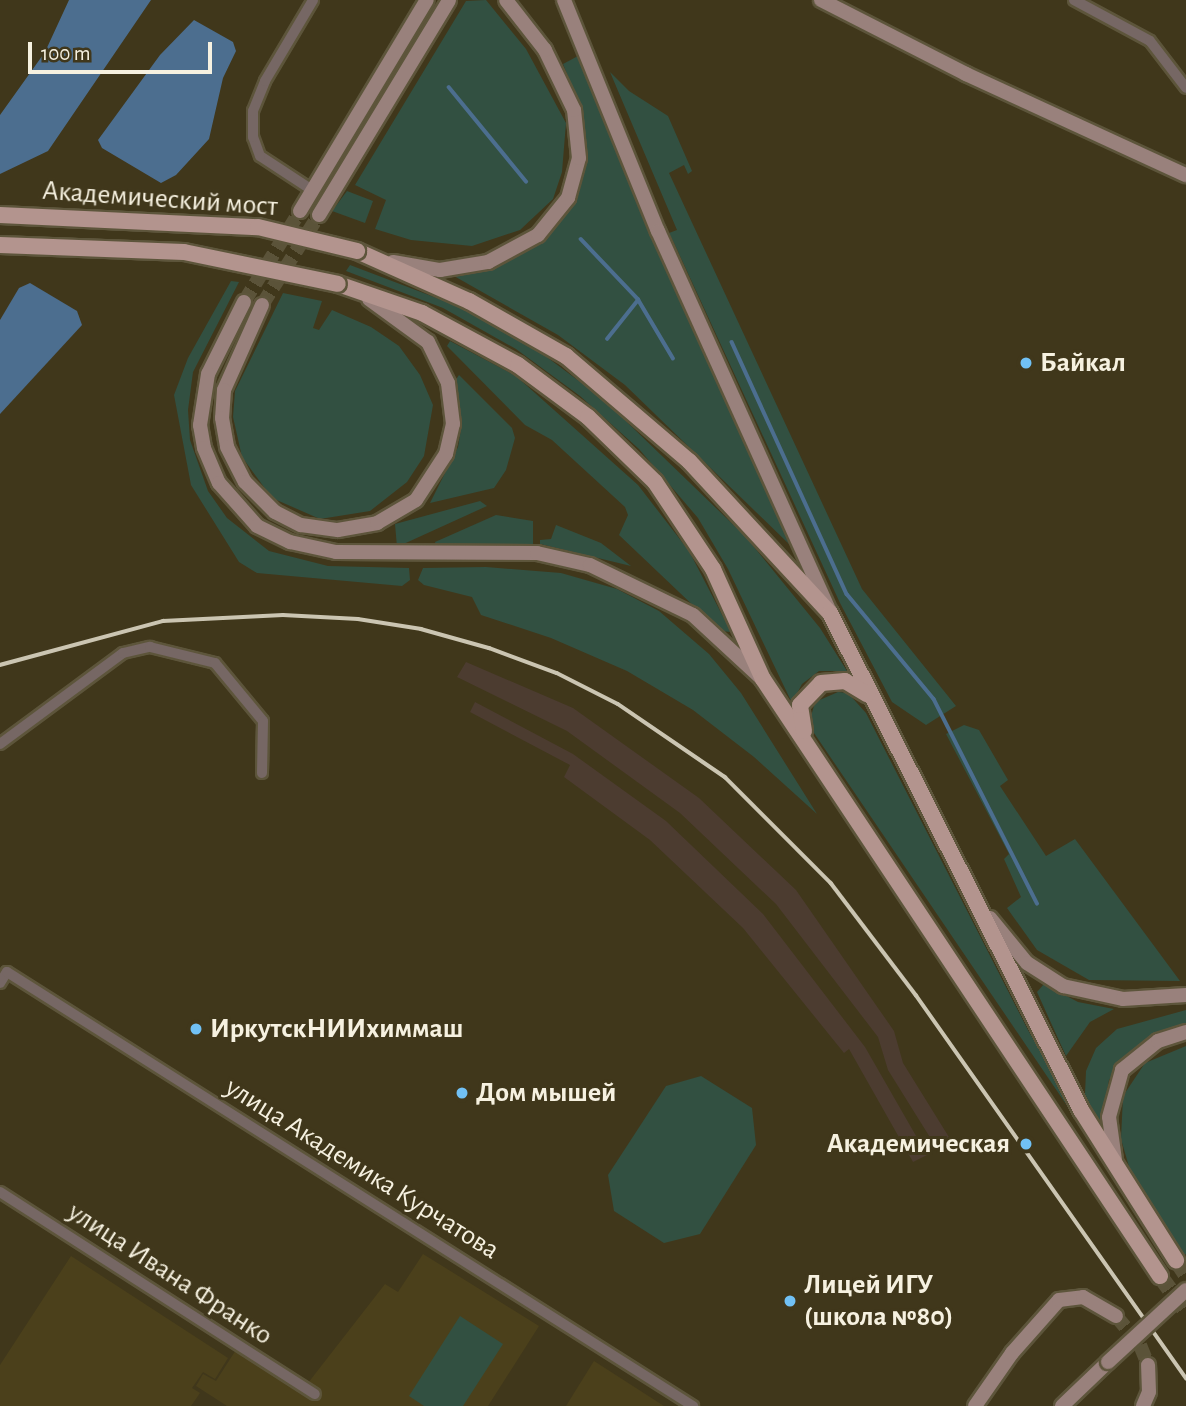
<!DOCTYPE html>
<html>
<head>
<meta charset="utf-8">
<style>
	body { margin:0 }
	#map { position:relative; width:1186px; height:1406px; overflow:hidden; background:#40371b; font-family:"Alegreya Sans",sans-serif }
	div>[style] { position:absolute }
	.built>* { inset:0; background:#4b401b }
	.industrial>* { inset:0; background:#4c3c30 }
	.green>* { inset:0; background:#325041 }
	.water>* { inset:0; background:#4c6e8f }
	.stream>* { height:3.5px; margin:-1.75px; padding:0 1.75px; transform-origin:1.75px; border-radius:1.75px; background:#4c6e8f }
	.secondary-tunnel>* { height:14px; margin-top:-7px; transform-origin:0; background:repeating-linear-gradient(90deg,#5b5339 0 14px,transparent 0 21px) }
	.primary-tunnel>* { height:16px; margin-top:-8px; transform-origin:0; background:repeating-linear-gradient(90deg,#5b5339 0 16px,transparent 0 24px) }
	.roads { filter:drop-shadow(2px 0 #5d553b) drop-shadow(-2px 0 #5d553b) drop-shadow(0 2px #5d553b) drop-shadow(0 -2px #5d553b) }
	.street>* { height:10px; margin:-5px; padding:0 5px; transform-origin:5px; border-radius:5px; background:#766764 }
	.secondary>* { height:14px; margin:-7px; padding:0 7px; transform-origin:7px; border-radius:7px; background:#99817c }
	.primary>* { height:16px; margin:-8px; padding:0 8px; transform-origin:8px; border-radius:8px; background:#b3948e }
	.rail>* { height:3.5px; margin:-1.75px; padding:0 1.75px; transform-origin:1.75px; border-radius:1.75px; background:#cbc5b2 }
	.bridges { filter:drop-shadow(2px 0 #5d553b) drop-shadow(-2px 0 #5d553b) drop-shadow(0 2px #5d553b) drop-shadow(0 -2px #5d553b) }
	.secondary-bridge>* { height:14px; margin:-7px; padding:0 7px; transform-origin:7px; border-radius:7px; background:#99817c }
	.primary-bridge>* { height:16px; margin:-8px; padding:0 8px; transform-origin:8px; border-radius:8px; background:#b3948e }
	.dots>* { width:19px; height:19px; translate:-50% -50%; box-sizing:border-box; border:4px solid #40371b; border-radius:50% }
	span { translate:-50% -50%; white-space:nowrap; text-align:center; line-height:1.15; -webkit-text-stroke:6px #40371b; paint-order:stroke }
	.street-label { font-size:28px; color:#f6f1e0 }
	.poi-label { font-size:28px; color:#f6f1e0; font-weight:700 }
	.left { translate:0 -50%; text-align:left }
	.right { translate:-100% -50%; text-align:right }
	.scale { position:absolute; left:28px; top:42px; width:184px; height:32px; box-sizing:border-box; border:4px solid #f6f1e0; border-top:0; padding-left:9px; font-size:21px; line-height:24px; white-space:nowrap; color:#f6f1e0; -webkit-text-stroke:5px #40371b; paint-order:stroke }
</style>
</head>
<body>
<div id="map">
	<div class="built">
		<i style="clip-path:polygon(423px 1254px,539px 1326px,488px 1406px,227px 1406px,196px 1386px,203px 1374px,216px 1381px,241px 1342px,308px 1383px,385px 1284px,398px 1292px)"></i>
		<i style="clip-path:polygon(71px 1256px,228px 1358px,215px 1379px,203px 1372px,192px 1388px,200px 1393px,191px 1406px,0 1406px,0 1365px)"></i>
		<i style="clip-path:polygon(594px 1361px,664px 1406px,566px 1406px)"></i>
	</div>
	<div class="industrial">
		<i style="clip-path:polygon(466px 662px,573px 708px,699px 798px,796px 890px,894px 1031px,903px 1063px,952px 1142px,936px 1147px,888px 1070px,878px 1037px,776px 904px,680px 813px,567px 731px,457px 677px)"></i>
		<i style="clip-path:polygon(475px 702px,573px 754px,666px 821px,763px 914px,865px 1047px,927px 1155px,913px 1162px,849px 1049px,844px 1053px,743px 928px,650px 840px,564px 777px,570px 765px,470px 712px)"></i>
	</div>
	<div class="green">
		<i style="clip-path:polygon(486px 0,526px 49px,566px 123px,562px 172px,553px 199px,520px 230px,472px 246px,411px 240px,375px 229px,386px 200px,355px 185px,466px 1px)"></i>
		<i style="clip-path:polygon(578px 56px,673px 281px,793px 544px,790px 545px,625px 385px,558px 335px,454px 276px,543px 237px,571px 203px,585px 143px,577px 99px,563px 64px)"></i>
		<i style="clip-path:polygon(610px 72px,629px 91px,668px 116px,692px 171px,688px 174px,684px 165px,669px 173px,862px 589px,956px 706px,926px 725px,892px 702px,840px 603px,674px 243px,669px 233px,677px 230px)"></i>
		<i style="clip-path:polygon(347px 191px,373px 201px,365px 223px,332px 211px)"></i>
		<i style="clip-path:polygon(350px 265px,463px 308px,536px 349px,603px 399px,746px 537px,820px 628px,847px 671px,819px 671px,802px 684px,792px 703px,728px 569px,698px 518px,639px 449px,580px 396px,516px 349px,443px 308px,346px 271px)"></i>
		<i style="clip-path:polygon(231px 281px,239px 282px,193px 372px,188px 410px,190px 440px,208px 491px,227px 518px,269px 551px,328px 566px,409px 568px,410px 580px,402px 586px,257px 573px,239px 562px,191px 485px,174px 395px,188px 358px)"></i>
		<i style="clip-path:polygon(283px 293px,322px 301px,313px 328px,319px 330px,332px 310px,371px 327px,399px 346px,420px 375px,433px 405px,424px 456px,407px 482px,370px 511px,320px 519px,272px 498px,242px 457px,233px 417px,235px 391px)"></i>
		<i style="clip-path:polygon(450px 341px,516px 376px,638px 485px,689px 551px,731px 632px,720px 631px,619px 535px,628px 515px,625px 507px,552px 440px,525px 425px,447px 346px)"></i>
		<i style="clip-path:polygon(459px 375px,512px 428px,515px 438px,506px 470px,494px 488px,430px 503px,458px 447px,462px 423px,455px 381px)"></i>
		<i style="clip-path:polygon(480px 501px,487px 506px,397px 547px,395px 524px)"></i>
		<i style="clip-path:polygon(496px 515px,533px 521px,533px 546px,436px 546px,435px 542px)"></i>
		<i style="clip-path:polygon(556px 525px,601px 543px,631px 566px,540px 544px,540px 540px,551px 539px)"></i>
		<i style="clip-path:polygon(486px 567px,561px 573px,617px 589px,659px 611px,709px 654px,741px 693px,817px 814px,754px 757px,693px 710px,627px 671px,551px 638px,481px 615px,472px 597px,424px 585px,418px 580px,423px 568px)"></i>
		<i style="clip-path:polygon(838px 692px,848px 693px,866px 713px,1028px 1030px,1091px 1141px,814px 733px,810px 720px,815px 702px)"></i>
		<i style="clip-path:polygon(964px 725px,979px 730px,1008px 780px,1000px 786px,1046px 856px,1075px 839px,1180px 981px,1089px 980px,1037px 950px,1007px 908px,1021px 897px,1004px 859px,1009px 854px,946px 734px)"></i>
		<i style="clip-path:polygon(1044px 984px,1078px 1002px,1114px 1009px,1090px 1022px,1066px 1056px,1037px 992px)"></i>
		<i style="clip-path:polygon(1186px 1010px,1186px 1027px,1152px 1037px,1128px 1053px,1109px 1080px,1101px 1128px,1085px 1094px,1086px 1071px,1096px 1048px,1117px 1029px)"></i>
		<i style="clip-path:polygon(1186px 1046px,1186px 1254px,1184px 1256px,1134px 1184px,1121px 1139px,1123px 1096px,1145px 1063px)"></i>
		<i style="clip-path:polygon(701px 1076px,752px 1108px,756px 1145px,700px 1234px,664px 1243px,614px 1211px,608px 1175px,666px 1086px)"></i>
		<i style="clip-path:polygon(460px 1316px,503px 1344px,463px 1406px,424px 1406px,409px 1396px)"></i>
	</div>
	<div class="water">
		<i style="clip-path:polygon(69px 0,151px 0,48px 151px,0 174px,0 115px,45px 52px)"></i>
		<i style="clip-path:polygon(194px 20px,233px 42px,236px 51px,223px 78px,209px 139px,176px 175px,161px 183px,102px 148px,98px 140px,160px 55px)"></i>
		<i style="clip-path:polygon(30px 283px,77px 311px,82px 325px,0 414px,0 320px,19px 288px)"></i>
	</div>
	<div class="stream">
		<i style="left:449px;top:87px;width:122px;rotate:50.7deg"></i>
		<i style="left:581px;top:239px;width:83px;rotate:46.5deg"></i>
		<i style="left:638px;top:299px;width:69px;rotate:59.3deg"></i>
		<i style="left:607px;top:339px;width:50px;rotate:-51.5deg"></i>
		<i style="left:732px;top:342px;width:277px;rotate:65.5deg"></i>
		<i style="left:847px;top:594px;width:136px;rotate:50.4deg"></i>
		<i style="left:934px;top:699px;width:229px;rotate:63.2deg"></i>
	</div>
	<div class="secondary-tunnel">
		<i style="left:244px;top:302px;width:107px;rotate:-58.4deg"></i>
		<i style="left:262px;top:305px;width:107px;rotate:-57.7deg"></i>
		<i style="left:1116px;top:1316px;width:38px;rotate:50deg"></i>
		<i style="left:1140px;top:1345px;width:22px;rotate:68deg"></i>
	</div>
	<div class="primary-tunnel">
		<i style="left:1176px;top:1260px;width:18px;rotate:56deg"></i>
		<i style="left:1160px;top:1276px;width:44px;rotate:54.2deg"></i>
	</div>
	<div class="roads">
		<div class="street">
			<i style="left:1074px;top:0;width:86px;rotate:28.3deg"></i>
			<i style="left:1150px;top:41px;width:59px;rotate:52.5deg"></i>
			<i style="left:312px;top:190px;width:62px;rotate:-146.8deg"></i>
			<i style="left:260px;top:156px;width:20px;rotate:-110deg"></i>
			<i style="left:253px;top:137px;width:26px;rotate:-90deg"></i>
			<i style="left:253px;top:111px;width:32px;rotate:-68deg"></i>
			<i style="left:265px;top:81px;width:94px;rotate:-59.3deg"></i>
			<i style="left:0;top:744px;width:153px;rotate:-36.5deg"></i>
			<i style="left:123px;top:653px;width:28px;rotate:-13deg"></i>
			<i style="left:150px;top:647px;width:67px;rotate:13.8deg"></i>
			<i style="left:215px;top:663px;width:75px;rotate:50.4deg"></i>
			<i style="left:263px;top:721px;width:52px;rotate:91.1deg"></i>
			<i style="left:0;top:983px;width:13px;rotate:-58deg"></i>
			<i style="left:7px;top:972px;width:812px;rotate:32.32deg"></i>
			<i style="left:0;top:1192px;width:374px;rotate:32.7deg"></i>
		</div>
		<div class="secondary">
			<i style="left:564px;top:0;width:249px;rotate:67.9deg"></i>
			<i style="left:658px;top:231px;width:414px;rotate:65.7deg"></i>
			<i style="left:821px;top:0;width:163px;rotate:27deg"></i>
			<i style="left:966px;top:74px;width:242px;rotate:24.7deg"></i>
			<i style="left:300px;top:211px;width:246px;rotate:-59deg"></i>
			<i style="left:319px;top:215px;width:251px;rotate:-58.8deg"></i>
			<i style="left:393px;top:262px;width:48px;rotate:9.7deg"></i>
			<i style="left:440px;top:270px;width:49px;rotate:-9.5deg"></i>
			<i style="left:488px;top:262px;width:57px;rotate:-28.4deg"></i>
			<i style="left:538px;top:235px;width:48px;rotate:-51deg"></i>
			<i style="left:568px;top:198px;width:41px;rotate:-74.6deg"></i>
			<i style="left:579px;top:158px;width:48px;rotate:-95.9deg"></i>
			<i style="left:574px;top:110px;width:67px;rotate:-115.8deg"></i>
			<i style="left:545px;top:50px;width:63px;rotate:-128deg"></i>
			<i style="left:244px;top:302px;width:80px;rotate:116.6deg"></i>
			<i style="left:208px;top:374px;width:52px;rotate:98.9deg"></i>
			<i style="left:200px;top:425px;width:23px;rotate:80deg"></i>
			<i style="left:204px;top:448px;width:38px;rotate:67deg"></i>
			<i style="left:219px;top:483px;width:57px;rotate:48.5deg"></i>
			<i style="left:257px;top:526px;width:37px;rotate:26deg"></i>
			<i style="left:290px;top:542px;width:47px;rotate:12.3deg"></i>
			<i style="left:336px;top:552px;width:201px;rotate:0.3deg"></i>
			<i style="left:537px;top:553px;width:54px;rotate:12.8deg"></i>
			<i style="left:590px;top:565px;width:114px;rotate:25.9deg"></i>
			<i style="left:693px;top:615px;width:94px;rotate:42.8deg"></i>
			<i style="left:262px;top:305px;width:93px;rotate:114.1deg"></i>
			<i style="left:224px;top:390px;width:28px;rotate:94deg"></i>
			<i style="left:222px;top:418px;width:29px;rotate:80deg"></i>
			<i style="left:227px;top:447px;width:39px;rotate:63deg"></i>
			<i style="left:245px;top:482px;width:42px;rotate:45deg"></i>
			<i style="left:275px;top:512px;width:29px;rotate:27deg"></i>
			<i style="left:301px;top:525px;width:37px;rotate:8deg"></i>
			<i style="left:338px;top:530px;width:40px;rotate:-10deg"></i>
			<i style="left:377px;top:523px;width:45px;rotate:-30.5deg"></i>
			<i style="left:416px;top:500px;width:55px;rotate:-56.9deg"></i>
			<i style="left:446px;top:454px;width:31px;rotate:-77deg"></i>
			<i style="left:453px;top:424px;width:41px;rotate:-97deg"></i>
			<i style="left:448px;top:383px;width:46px;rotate:-116deg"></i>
			<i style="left:428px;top:342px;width:73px;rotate:-143.9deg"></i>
			<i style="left:990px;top:918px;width:58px;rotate:50.6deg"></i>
			<i style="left:1027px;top:963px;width:43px;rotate:32.6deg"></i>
			<i style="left:1063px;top:986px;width:61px;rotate:12.2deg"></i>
			<i style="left:1123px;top:999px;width:63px;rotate:-3.6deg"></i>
			<i style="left:1115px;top:1160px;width:43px;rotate:-97.9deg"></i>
			<i style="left:1109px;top:1117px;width:49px;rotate:-74.5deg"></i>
			<i style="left:1122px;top:1070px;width:46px;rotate:-38.9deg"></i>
			<i style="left:1158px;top:1041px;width:29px;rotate:-18deg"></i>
			<i style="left:975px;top:1406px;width:65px;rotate:-55.1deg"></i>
			<i style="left:1012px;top:1353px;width:71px;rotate:-48.4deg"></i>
			<i style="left:1059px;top:1300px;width:24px;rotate:-7deg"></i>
			<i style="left:1083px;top:1297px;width:38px;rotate:30deg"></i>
			<i style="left:1062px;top:1406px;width:64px;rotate:-43.7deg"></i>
			<i style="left:1143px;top:1406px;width:15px;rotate:-67deg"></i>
			<i style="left:1149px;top:1392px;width:27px;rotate:-92deg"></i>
		</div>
		<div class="primary">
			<i style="left:357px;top:251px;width:123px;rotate:24.1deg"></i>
			<i style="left:469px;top:301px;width:112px;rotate:29.6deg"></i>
			<i style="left:566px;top:356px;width:162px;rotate:40.5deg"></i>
			<i style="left:689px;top:461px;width:207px;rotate:47.2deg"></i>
			<i style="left:830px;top:613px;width:557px;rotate:63.2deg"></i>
			<i style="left:1081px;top:1110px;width:178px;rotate:57.7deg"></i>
			<i style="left:338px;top:284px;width:89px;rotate:19deg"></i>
			<i style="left:422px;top:313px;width:109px;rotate:28.4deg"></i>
			<i style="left:518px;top:365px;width:87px;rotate:36.6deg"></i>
			<i style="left:588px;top:417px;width:93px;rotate:44.1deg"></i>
			<i style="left:655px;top:482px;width:105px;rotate:56.3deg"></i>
			<i style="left:713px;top:569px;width:121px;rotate:65.6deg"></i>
			<i style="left:763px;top:679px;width:717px;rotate:56.38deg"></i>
			<i style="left:804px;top:731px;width:26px;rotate:-99deg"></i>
			<i style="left:800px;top:705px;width:30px;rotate:-46deg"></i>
			<i style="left:821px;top:683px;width:24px;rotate:-5deg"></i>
			<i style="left:845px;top:681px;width:26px;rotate:31deg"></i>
		</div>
	</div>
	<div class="rail">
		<i style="left:0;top:665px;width:169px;rotate:-15.1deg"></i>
		<i style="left:163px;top:621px;width:120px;rotate:-2.9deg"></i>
		<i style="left:283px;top:615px;width:75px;rotate:3.1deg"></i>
		<i style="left:358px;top:619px;width:64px;rotate:9deg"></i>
		<i style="left:421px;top:629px;width:71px;rotate:15.6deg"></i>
		<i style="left:489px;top:648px;width:72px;rotate:20.2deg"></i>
		<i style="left:557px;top:673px;width:68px;rotate:26.9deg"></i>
		<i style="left:618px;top:704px;width:130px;rotate:34.3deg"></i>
		<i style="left:725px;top:777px;width:150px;rotate:45deg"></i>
		<i style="left:831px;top:883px;width:141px;rotate:52.8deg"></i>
		<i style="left:916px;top:995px;width:469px;rotate:54.8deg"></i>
	</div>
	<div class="bridges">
		<div class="secondary-bridge">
			<i style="left:1108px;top:1362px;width:106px;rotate:-42.7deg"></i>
		</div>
		<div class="primary-bridge">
			<i style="left:0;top:215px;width:258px;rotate:2.7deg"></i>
			<i style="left:258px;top:227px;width:102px;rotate:13.6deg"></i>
			<i style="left:0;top:245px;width:184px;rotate:2.2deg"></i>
			<i style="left:184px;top:252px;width:157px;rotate:11.7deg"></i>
		</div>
	</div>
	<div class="dots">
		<i style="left:1026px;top:363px;background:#71c1f5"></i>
		<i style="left:196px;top:1029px;background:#71c1f5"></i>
		<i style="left:462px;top:1093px;background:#71c1f5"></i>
		<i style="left:1026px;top:1144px;background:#71c1f5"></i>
		<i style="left:790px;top:1301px;background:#71c1f5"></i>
	</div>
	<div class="street-label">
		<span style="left:160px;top:199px;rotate:4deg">Академический мост</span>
		<span style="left:362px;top:1169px;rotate:32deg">улица Академика Курчатова</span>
		<span style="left:170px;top:1274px;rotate:33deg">улица Ивана Франко</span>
	</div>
	<div class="poi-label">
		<span class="left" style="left:1040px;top:363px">Байкал</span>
		<span class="left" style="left:210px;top:1029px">ИркутскНИИхиммаш</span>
		<span class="left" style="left:476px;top:1093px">Дом мышей</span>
		<span class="right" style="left:1010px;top:1144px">Академическая</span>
		<span class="left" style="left:804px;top:1301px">Лицей ИГУ<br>(школа №80)</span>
	</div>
	<div class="scale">100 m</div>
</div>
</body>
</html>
